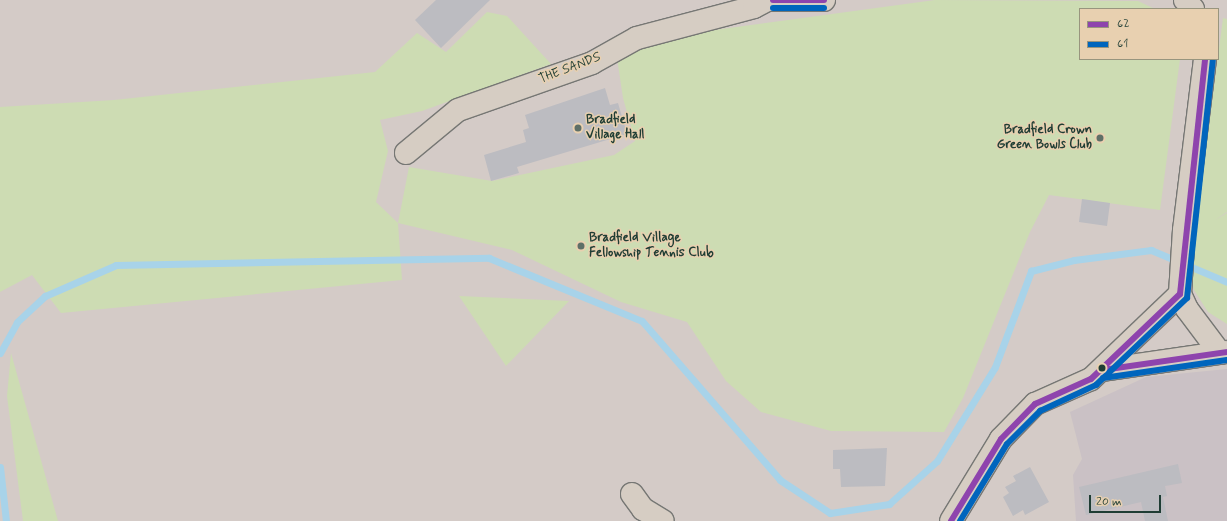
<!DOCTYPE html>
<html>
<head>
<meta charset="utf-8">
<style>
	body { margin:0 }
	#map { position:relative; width:1227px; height:521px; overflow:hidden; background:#d4cbc7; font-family:Mynerve,sans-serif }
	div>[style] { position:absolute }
	.built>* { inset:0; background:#cac1c5 }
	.green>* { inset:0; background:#cddcb3 }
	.stream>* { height:7px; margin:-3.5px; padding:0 3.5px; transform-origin:3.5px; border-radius:3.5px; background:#a8d3e9 }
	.building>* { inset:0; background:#bcbcc1 }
	.roads { filter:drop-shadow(1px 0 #767774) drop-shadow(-1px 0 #767774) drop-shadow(0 1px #767774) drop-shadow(0 -1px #767774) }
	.minor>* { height:22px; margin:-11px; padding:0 11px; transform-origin:11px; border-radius:11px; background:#d6cdc3 }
	.bus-1>* { height:6px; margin:-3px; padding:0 3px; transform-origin:3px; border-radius:3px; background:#8e44ad }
	.bus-2>* { height:6px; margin:-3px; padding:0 3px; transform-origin:3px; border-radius:3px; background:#0065bd }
	.dots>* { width:11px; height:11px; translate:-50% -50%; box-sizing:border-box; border:2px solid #e8d0b0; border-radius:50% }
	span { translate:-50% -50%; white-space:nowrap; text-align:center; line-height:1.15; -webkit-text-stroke:3px #e8d0b0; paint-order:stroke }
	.street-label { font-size:13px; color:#1f3d34 }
	.poi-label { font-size:13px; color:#1f3d34; font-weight:700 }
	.left { translate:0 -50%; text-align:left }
	.right { translate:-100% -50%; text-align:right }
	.legend { position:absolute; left:1079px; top:8px; width:140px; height:52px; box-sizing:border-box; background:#e8d0b0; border:1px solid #98957e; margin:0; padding:5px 7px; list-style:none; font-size:12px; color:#1f3d34 }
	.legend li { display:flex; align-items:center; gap:8px; height:20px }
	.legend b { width:20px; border:1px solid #98957e }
	.scale { position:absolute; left:1089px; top:495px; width:72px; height:18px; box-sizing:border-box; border:2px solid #1f3d34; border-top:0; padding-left:5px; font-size:12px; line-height:14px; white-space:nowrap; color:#1f3d34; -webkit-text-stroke:3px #e8d0b0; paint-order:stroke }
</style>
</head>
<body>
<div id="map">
	<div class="built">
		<i style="clip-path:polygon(1227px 369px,1227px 521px,1076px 521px,1073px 475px,1082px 459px,1070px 412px,1146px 377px)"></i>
	</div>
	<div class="green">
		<i style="clip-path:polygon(935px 0,1138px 1px,1155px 9px,1080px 9px,1080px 59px,1180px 59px,1160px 210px,1049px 195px,1030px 232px,963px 398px,944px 432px,831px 431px,761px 412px,726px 381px,687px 322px,621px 302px,512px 250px,398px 223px,402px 280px,61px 313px,32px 275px,0 292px,0 107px,114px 100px,375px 72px,417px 33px,446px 52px,487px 12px,507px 16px,551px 64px,422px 111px,380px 120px,388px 151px,376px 202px,398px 223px,409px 167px,492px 181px,614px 155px,635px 141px,623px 98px,617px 58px,641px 40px)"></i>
		<i style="clip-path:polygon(1223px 18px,1227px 19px,1227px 212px,1215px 220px,1227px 213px,1227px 324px,1208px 312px,1194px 290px,1190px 271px)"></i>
		<i style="clip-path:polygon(459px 296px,569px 301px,506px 366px)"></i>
		<i style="clip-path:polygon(11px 353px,58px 521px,23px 521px,7px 396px)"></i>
	</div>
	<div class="stream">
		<i style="left:0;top:353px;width:35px;rotate:-61deg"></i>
		<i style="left:17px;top:322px;width:38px;rotate:-43deg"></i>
		<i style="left:45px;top:296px;width:77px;rotate:-23.6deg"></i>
		<i style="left:116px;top:265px;width:373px;rotate:-1.1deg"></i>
		<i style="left:489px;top:258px;width:165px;rotate:22.4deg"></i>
		<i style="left:642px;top:321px;width:211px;rotate:49deg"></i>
		<i style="left:780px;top:480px;width:60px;rotate:33.4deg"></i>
		<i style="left:830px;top:513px;width:60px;rotate:-8.7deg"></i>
		<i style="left:889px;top:504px;width:64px;rotate:-41.9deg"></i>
		<i style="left:937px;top:461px;width:110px;rotate:-58.3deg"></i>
		<i style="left:995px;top:367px;width:103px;rotate:-69.4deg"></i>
		<i style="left:1031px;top:271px;width:44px;rotate:-14.3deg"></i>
		<i style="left:1074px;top:260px;width:78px;rotate:-7.4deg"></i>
		<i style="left:1151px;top:250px;width:82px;rotate:22.8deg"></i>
		<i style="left:0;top:467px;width:54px;rotate:83.7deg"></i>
	</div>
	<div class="building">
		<i style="clip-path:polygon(436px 0,490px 0,441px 48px,415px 20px)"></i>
		<i style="clip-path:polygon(605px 88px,610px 105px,618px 103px,627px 134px,517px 167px,519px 173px,491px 181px,484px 155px,526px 142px,523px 130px,529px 128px,525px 115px)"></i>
		<i style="clip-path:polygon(1082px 199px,1110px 203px,1107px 226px,1079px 222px)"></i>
		<i style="clip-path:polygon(887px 448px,885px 486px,841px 487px,840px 469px,833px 469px,833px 450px)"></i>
		<i style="clip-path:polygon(1178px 464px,1182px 483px,1165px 486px,1167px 496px,1163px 497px,1168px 521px,1145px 521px,1141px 502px,1086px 515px,1079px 487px)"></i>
		<i style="clip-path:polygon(1030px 467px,1049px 502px,1025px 515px,1023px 510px,1013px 516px,1003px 497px,1009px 493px,1005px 487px,1016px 481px,1013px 476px)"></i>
	</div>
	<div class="roads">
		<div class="minor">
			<i style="left:773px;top:0;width:51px"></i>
			<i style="left:1185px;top:0;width:12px;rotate:48deg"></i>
			<i style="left:1205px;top:59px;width:172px;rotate:97deg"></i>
			<i style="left:1184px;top:230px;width:64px;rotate:93.6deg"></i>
			<i style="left:1180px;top:294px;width:17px;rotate:65deg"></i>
			<i style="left:1187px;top:309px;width:55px;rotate:53.1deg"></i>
			<i style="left:406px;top:153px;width:67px;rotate:-39.6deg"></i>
			<i style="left:458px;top:110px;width:142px;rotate:-19.3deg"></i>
			<i style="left:592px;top:63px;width:51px;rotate:-29.1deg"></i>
			<i style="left:637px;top:38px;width:121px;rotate:-14.8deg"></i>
			<i style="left:754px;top:7px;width:15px;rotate:-28deg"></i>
			<i style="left:1102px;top:370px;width:126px;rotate:-8.2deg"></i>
			<i style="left:632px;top:494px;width:19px;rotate:54deg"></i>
			<i style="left:643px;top:509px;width:23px;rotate:31deg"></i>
			<i style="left:951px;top:521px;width:96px;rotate:-58.6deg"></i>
			<i style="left:1001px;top:439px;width:49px;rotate:-45.8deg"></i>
			<i style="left:1035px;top:404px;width:61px;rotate:-24.1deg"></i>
			<i style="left:1091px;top:379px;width:123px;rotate:-43.7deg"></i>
		</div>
	</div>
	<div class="bus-1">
		<i style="left:773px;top:0;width:51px"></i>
		<i style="left:1102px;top:370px;width:126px;rotate:-8.2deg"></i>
		<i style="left:951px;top:521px;width:96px;rotate:-58.6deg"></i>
		<i style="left:1001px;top:439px;width:49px;rotate:-45.8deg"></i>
		<i style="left:1035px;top:404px;width:61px;rotate:-24.1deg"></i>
		<i style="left:1091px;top:379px;width:123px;rotate:-43.7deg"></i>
		<i style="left:1180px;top:294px;width:236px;rotate:-83.9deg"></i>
	</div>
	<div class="bus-2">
		<i style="left:773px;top:8px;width:51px"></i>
		<i style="left:1103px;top:378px;width:125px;rotate:-8.3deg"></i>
		<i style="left:960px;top:521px;width:90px;rotate:-58.6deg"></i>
		<i style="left:1007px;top:444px;width:47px;rotate:-45deg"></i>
		<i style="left:1040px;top:411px;width:62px;rotate:-24.9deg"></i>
		<i style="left:1096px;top:385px;width:126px;rotate:-43.7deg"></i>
		<i style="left:1187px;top:298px;width:239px;rotate:-83.8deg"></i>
	</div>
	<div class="dots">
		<i style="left:578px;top:128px;background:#5e6f67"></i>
		<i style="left:1100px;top:138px;background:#5e6f67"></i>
		<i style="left:581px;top:246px;background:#5e6f67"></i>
		<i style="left:1102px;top:368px;background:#1f3d34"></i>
	</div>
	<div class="street-label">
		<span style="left:570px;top:69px;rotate:-21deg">THE SANDS</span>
	</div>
	<div class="poi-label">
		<span class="left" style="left:586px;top:128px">Bradfield<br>Village Hall</span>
		<span class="right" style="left:1092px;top:138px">Bradfield Crown<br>Green Bowls Club</span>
		<span class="left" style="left:589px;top:246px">Bradfield Village<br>Fellowship Tennis Club</span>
	</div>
	<ul class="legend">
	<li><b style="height:5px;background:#8e44ad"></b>62</li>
	<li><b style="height:5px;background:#0065bd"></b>61</li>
	</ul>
	<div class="scale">20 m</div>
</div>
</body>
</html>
